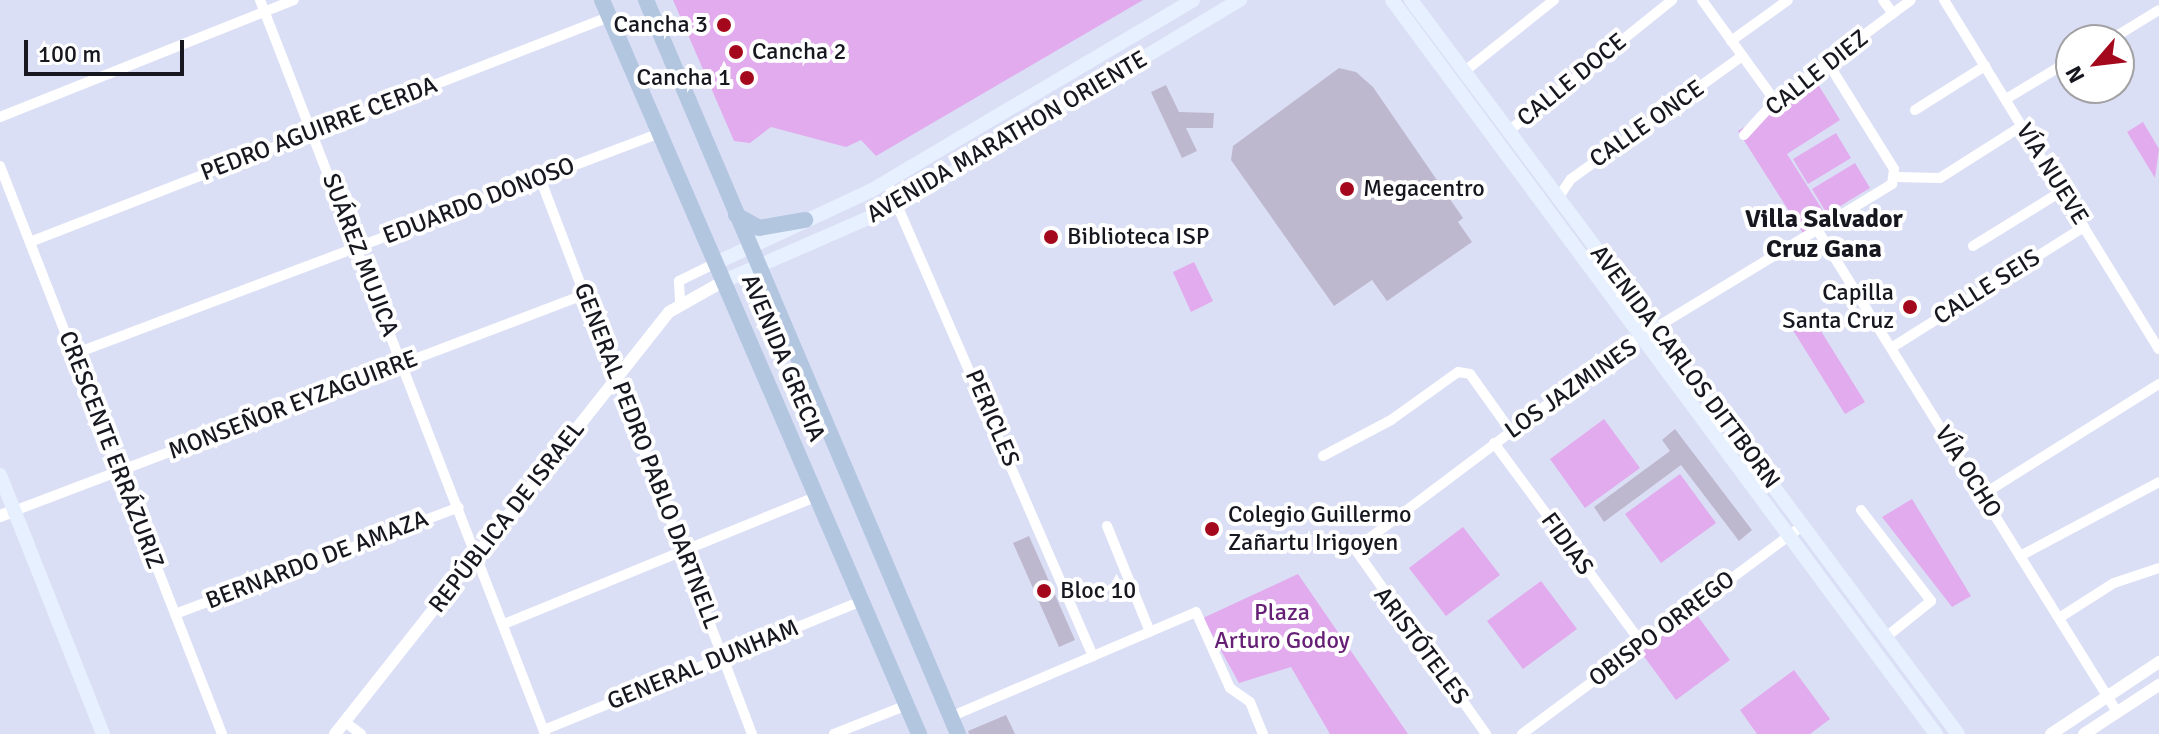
<!DOCTYPE html>
<html>
<head>
<meta charset="utf-8">
<style>
	body { margin:0 }
	#map { position:relative; width:2159px; height:734px; overflow:hidden; background:#dbdff6; font-family:Signika,sans-serif }
	div>[style] { position:absolute }
	.green>* { inset:0; background:#e1abed }
	.building>* { inset:0; background:#beb8ce }
	.minor>* { height:10px; margin:-5px; padding:0 5px; transform-origin:5px; border-radius:5px; background:#fff }
	.tertiary>* { height:12px; margin:-6px; padding:0 6px; transform-origin:6px; border-radius:6px; background:#fff }
	.secondary>* { height:14px; margin:-7px; padding:0 7px; transform-origin:7px; border-radius:7px; background:#e6f0fe }
	.primary>* { height:16px; margin:-8px; padding:0 8px; transform-origin:8px; border-radius:8px; background:#b3c6e0 }
	.dots>* { width:22px; height:22px; translate:-50% -50%; box-sizing:border-box; border:4px solid #fff; border-radius:50% }
	span { translate:-50% -50%; white-space:nowrap; text-align:center; line-height:1.15; -webkit-text-stroke:8px #fff; paint-order:stroke }
	.poi-label { font-size:24px; color:#16171f }
	.right { translate:-100% -50%; text-align:right }
	.left { translate:0 -50%; text-align:left }
	.street-label { font-size:24px; color:#16171f }
	.park-label { font-size:24px; color:#651f74 }
	.neighbourhood-label { font-size:26px; color:#16171f; font-weight:700 }
	.north { position:absolute; left:2055px; top:24px; width:80px; height:80px; box-sizing:border-box; background:#fff; border:2px solid #a2a2a5; border-radius:50%; rotate:242deg; font-size:22px; font-weight:700; line-height:32px; text-align:center; color:#16171f }
	.north::after { content:''; display:block; margin:auto; width:28px; height:36px; background:#a4081c; clip-path:polygon(50% 0,100% 100%,50% 72%,0 100%) }
	.scale { position:absolute; left:24px; top:40px; width:160px; height:36px; box-sizing:border-box; border:4px solid #16171f; border-top:0; padding-left:10px; font-size:24px; line-height:28px; white-space:nowrap; color:#16171f; -webkit-text-stroke:6px #fff; paint-order:stroke }
</style>
</head>
<body>
<div id="map">
	<div class="green">
		<i style="clip-path:polygon(673px 0,1143px 0,876px 156px,861px 140px,846px 147px,771px 127px,750px 143px,734px 141px)"></i>
		<i style="clip-path:polygon(1816px 81px,1840px 120px,1787px 154px,1827px 217px,1803px 233px,1738px 131px)"></i>
		<i style="clip-path:polygon(2143px 122px,2159px 149px,2155px 178px,2127px 132px)"></i>
		<i style="clip-path:polygon(1836px 133px,1851px 158px,1808px 184px,1793px 159px)"></i>
		<i style="clip-path:polygon(1855px 163px,1870px 188px,1827px 214px,1812px 189px)"></i>
		<i style="clip-path:polygon(1194px 262px,1213px 301px,1191px 312px,1173px 272px)"></i>
		<i style="clip-path:polygon(1811px 315px,1865px 402px,1845px 414px,1791px 327px)"></i>
		<i style="clip-path:polygon(1604px 419px,1640px 468px,1585px 508px,1550px 459px)"></i>
		<i style="clip-path:polygon(1680px 474px,1716px 523px,1661px 563px,1625px 514px)"></i>
		<i style="clip-path:polygon(1912px 499px,1971px 596px,1952px 607px,1882px 517px)"></i>
		<i style="clip-path:polygon(1463px 527px,1500px 575px,1446px 616px,1409px 568px)"></i>
		<i style="clip-path:polygon(1298px 574px,1408px 734px,1330px 734px,1291px 667px,1239px 683px,1203px 618px)"></i>
		<i style="clip-path:polygon(1541px 581px,1577px 629px,1523px 669px,1487px 621px)"></i>
		<i style="clip-path:polygon(1694px 611px,1730px 660px,1676px 700px,1640px 651px)"></i>
		<i style="clip-path:polygon(1794px 670px,1830px 719px,1810px 734px,1757px 734px,1740px 710px)"></i>
	</div>
	<div class="building">
		<i style="clip-path:polygon(1339px 68px,1356px 72px,1373px 87px,1463px 218px,1458px 222px,1472px 242px,1387px 301px,1372px 280px,1334px 306px,1231px 160px,1233px 146px)"></i>
		<i style="clip-path:polygon(1166px 85px,1179px 112px,1214px 113px,1213px 128px,1186px 128px,1197px 151px,1182px 158px,1151px 92px)"></i>
		<i style="clip-path:polygon(1675px 429px,1752px 530px,1739px 541px,1681px 465px,1604px 522px,1594px 507px,1670px 451px,1662px 440px)"></i>
		<i style="clip-path:polygon(1029px 536px,1075px 640px,1059px 647px,1013px 543px)"></i>
		<i style="clip-path:polygon(1006px 715px,1015px 734px,969px 734px,968px 731px)"></i>
	</div>
	<div class="minor">
		<i style="left:260px;top:0;width:787px;rotate:68.78deg"></i>
		<i style="left:1702px;top:0;width:125px;rotate:54.1deg"></i>
		<i style="left:1883px;top:0;width:17px;rotate:54deg"></i>
		<i style="left:1944px;top:0;width:410px;rotate:58.4deg"></i>
		<i style="left:2110px;top:40px;width:57px;rotate:-31.5deg"></i>
		<i style="left:1731px;top:41px;width:70px;rotate:-35.7deg"></i>
		<i style="left:1465px;top:71px;width:114px;rotate:-38.6deg"></i>
		<i style="left:2006px;top:99px;width:76px;rotate:-31deg"></i>
		<i style="left:1915px;top:110px;width:83px;rotate:-32.2deg"></i>
		<i style="left:0;top:117px;width:316px;rotate:-21.7deg"></i>
		<i style="left:1510px;top:130px;width:208px;rotate:-38.7deg"></i>
		<i style="left:1744px;top:135px;width:46px;rotate:-47.6deg"></i>
		<i style="left:1775px;top:101px;width:169px;rotate:-36.6deg"></i>
		<i style="left:0;top:166px;width:610px;rotate:68.65deg"></i>
		<i style="left:1895px;top:177px;width:45px;rotate:1.3deg"></i>
		<i style="left:1940px;top:178px;width:97px;rotate:-32.4deg"></i>
		<i style="left:540px;top:178px;width:595px;rotate:69.13deg"></i>
		<i style="left:887px;top:182px;width:517px;rotate:66.51deg"></i>
		<i style="left:1558px;top:198px;width:23px;rotate:-56deg"></i>
		<i style="left:1571px;top:179px;width:211px;rotate:-35.7deg"></i>
		<i style="left:1818px;top:231px;width:566px;rotate:58.13deg"></i>
		<i style="left:30px;top:242px;width:621px;rotate:-21.24deg"></i>
		<i style="left:1973px;top:246px;width:105px;rotate:-31.7deg"></i>
		<i style="left:680px;top:301px;width:20px;rotate:-93deg"></i>
		<i style="left:679px;top:281px;width:41px;rotate:-25.9deg"></i>
		<i style="left:1891px;top:348px;width:228px;rotate:-32.1deg"></i>
		<i style="left:74px;top:354px;width:626px;rotate:-20.66deg"></i>
		<i style="left:1494px;top:443px;width:250px;rotate:53.6deg"></i>
		<i style="left:1323px;top:456px;width:77px;rotate:-27.9deg"></i>
		<i style="left:1391px;top:420px;width:82px;rotate:-35.6deg"></i>
		<i style="left:1458px;top:372px;width:12px;rotate:9deg"></i>
		<i style="left:1470px;top:374px;width:69px;rotate:54.5deg"></i>
		<i style="left:1982px;top:495px;width:209px;rotate:-32.1deg"></i>
		<i style="left:1861px;top:510px;width:115px;rotate:52.4deg"></i>
		<i style="left:1931px;top:601px;width:58px;rotate:141.3deg"></i>
		<i style="left:14px;top:511px;width:612px;rotate:-20.78deg"></i>
		<i style="left:1107px;top:526px;width:114px;rotate:67.9deg"></i>
		<i style="left:2020px;top:556px;width:157px;rotate:-28deg"></i>
		<i style="left:175px;top:614px;width:303px;rotate:-20.6deg"></i>
		<i style="left:2059px;top:618px;width:65px;rotate:-32.5deg"></i>
		<i style="left:2114px;top:583px;width:47px;rotate:-18.4deg"></i>
		<i style="left:504px;top:624px;width:338px;rotate:-22.2deg"></i>
		<i style="left:950px;top:717px;width:267px;rotate:-23.1deg"></i>
		<i style="left:1196px;top:612px;width:83px;rotate:65.9deg"></i>
		<i style="left:1230px;top:688px;width:24px;rotate:35deg"></i>
		<i style="left:1250px;top:702px;width:35px;rotate:68deg"></i>
		<i style="left:345px;top:722px;width:20px;rotate:37deg"></i>
		<i style="left:544px;top:730px;width:343px;rotate:-22.1deg"></i>
		<i style="left:834px;top:734px;width:79px;rotate:-21.7deg"></i>
		<i style="left:1486px;top:734px;width:227px;rotate:-125.3deg"></i>
		<i style="left:1355px;top:549px;width:336px;rotate:-36.9deg"></i>
		<i style="left:1624px;top:347px;width:314px;rotate:-31.3deg"></i>
		<i style="left:1892px;top:184px;width:15px;rotate:-82deg"></i>
		<i style="left:1894px;top:169px;width:121px;rotate:-121.9deg"></i>
		<i style="left:1522px;top:734px;width:350px;rotate:-36.6deg"></i>
	</div>
	<div class="tertiary">
		<i style="left:0;top:516px;width:15px;rotate:-20deg"></i>
		<i style="left:335px;top:734px;width:538px;rotate:-51.64deg"></i>
		<i style="left:669px;top:312px;width:63px;rotate:-29.4deg"></i>
		<i style="left:2051px;top:734px;width:130px;rotate:-33.7deg"></i>
		<i style="left:2084px;top:734px;width:90px;rotate:-33.2deg"></i>
	</div>
	<div class="secondary">
		<i style="left:1392px;top:0;width:914px;rotate:53.46deg"></i>
		<i style="left:1411px;top:0;width:915px;rotate:53.31deg"></i>
		<i style="left:716px;top:263px;width:172px;rotate:-25.1deg"></i>
		<i style="left:872px;top:190px;width:373px;rotate:-30.6deg"></i>
		<i style="left:724px;top:281px;width:192px;rotate:-23.6deg"></i>
		<i style="left:900px;top:204px;width:397px;rotate:-31deg"></i>
		<i style="left:0;top:475px;width:279px;rotate:68.3deg"></i>
	</div>
	<div class="primary">
		<i style="left:602px;top:0;width:800px;rotate:66.64deg"></i>
		<i style="left:646px;top:0;width:798px;rotate:66.97deg"></i>
		<i style="left:736px;top:215px;width:26px;rotate:29deg"></i>
		<i style="left:759px;top:228px;width:47px;rotate:-9.9deg"></i>
	</div>
	<div class="dots">
		<i style="left:724px;top:25px;background:#a4081c"></i>
		<i style="left:736px;top:52px;background:#a4081c"></i>
		<i style="left:747px;top:78px;background:#a4081c"></i>
		<i style="left:1347px;top:189px;background:#a4081c"></i>
		<i style="left:1051px;top:237px;background:#a4081c"></i>
		<i style="left:1910px;top:307px;background:#a4081c"></i>
		<i style="left:1212px;top:529px;background:#a4081c"></i>
		<i style="left:1044px;top:591px;background:#a4081c"></i>
	</div>
	<div class="poi-label">
		<span class="right" style="left:708px;top:25px">Cancha 3</span>
		<span class="left" style="left:752px;top:52px">Cancha 2</span>
		<span class="right" style="left:731px;top:78px">Cancha 1</span>
		<span class="left" style="left:1363px;top:189px">Megacentro</span>
		<span class="left" style="left:1067px;top:237px">Biblioteca ISP</span>
		<span class="right" style="left:1894px;top:307px">Capilla<br>Santa Cruz</span>
		<span class="left" style="left:1228px;top:529px">Colegio Guillermo<br>Zañartu Irigoyen</span>
		<span class="left" style="left:1060px;top:591px">Bloc 10</span>
	</div>
	<div class="street-label">
		<span style="left:1817px;top:73px;rotate:-38deg">CALLE DIEZ</span>
		<span style="left:1572px;top:80px;rotate:-39deg">CALLE DOCE</span>
		<span style="left:1647px;top:124px;rotate:-35deg">CALLE ONCE</span>
		<span style="left:319px;top:129px;rotate:-21deg">PEDRO AGUIRRE CERDA</span>
		<span style="left:1007px;top:137px;rotate:-30deg">AVENIDA MARATHON ORIENTE</span>
		<span style="left:2052px;top:174px;rotate:58deg">VÍA NUEVE</span>
		<span style="left:479px;top:201px;rotate:-21deg">EDUARDO DONOSO</span>
		<span style="left:360px;top:255px;rotate:69deg">SUÁREZ MUJICA</span>
		<span style="left:1987px;top:287px;rotate:-32deg">CALLE SEIS</span>
		<span style="left:783px;top:358px;rotate:67deg">AVENIDA GRECIA</span>
		<span style="left:1685px;top:367px;rotate:53deg">AVENIDA CARLOS DITTBORN</span>
		<span style="left:1571px;top:389px;rotate:-35deg">LOS JAZMINES</span>
		<span style="left:293px;top:405px;rotate:-21deg">MONSEÑOR EYZAGUIRRE</span>
		<span style="left:992px;top:418px;rotate:67deg">PERICLES</span>
		<span style="left:111px;top:450px;rotate:69deg">CRESCENTE ERRÁZURIZ</span>
		<span style="left:647px;top:456px;rotate:69deg">GENERAL PEDRO PABLO DARTNELL</span>
		<span style="left:1968px;top:472px;rotate:58deg">VÍA OCHO</span>
		<span style="left:507px;top:517px;rotate:-52deg">REPÚBLICA DE ISRAEL</span>
		<span style="left:1567px;top:544px;rotate:54deg">FIDIAS</span>
		<span style="left:317px;top:560px;rotate:-21deg">BERNARDO DE AMAZA</span>
		<span style="left:1662px;top:629px;rotate:-37deg">OBISPO ORREGO</span>
		<span style="left:1421px;top:646px;rotate:53deg">ARISTÓTELES</span>
		<span style="left:703px;top:665px;rotate:-22deg">GENERAL DUNHAM</span>
	</div>
	<div class="park-label">
		<span style="left:1282px;top:627px">Plaza<br>Arturo Godoy</span>
	</div>
	<div class="neighbourhood-label">
		<span style="left:1824px;top:235px">Villa Salvador<br>Cruz Gana</span>
	</div>
	<div class="north">N</div>
	<div class="scale">100 m</div>
</div>
</body>
</html>
